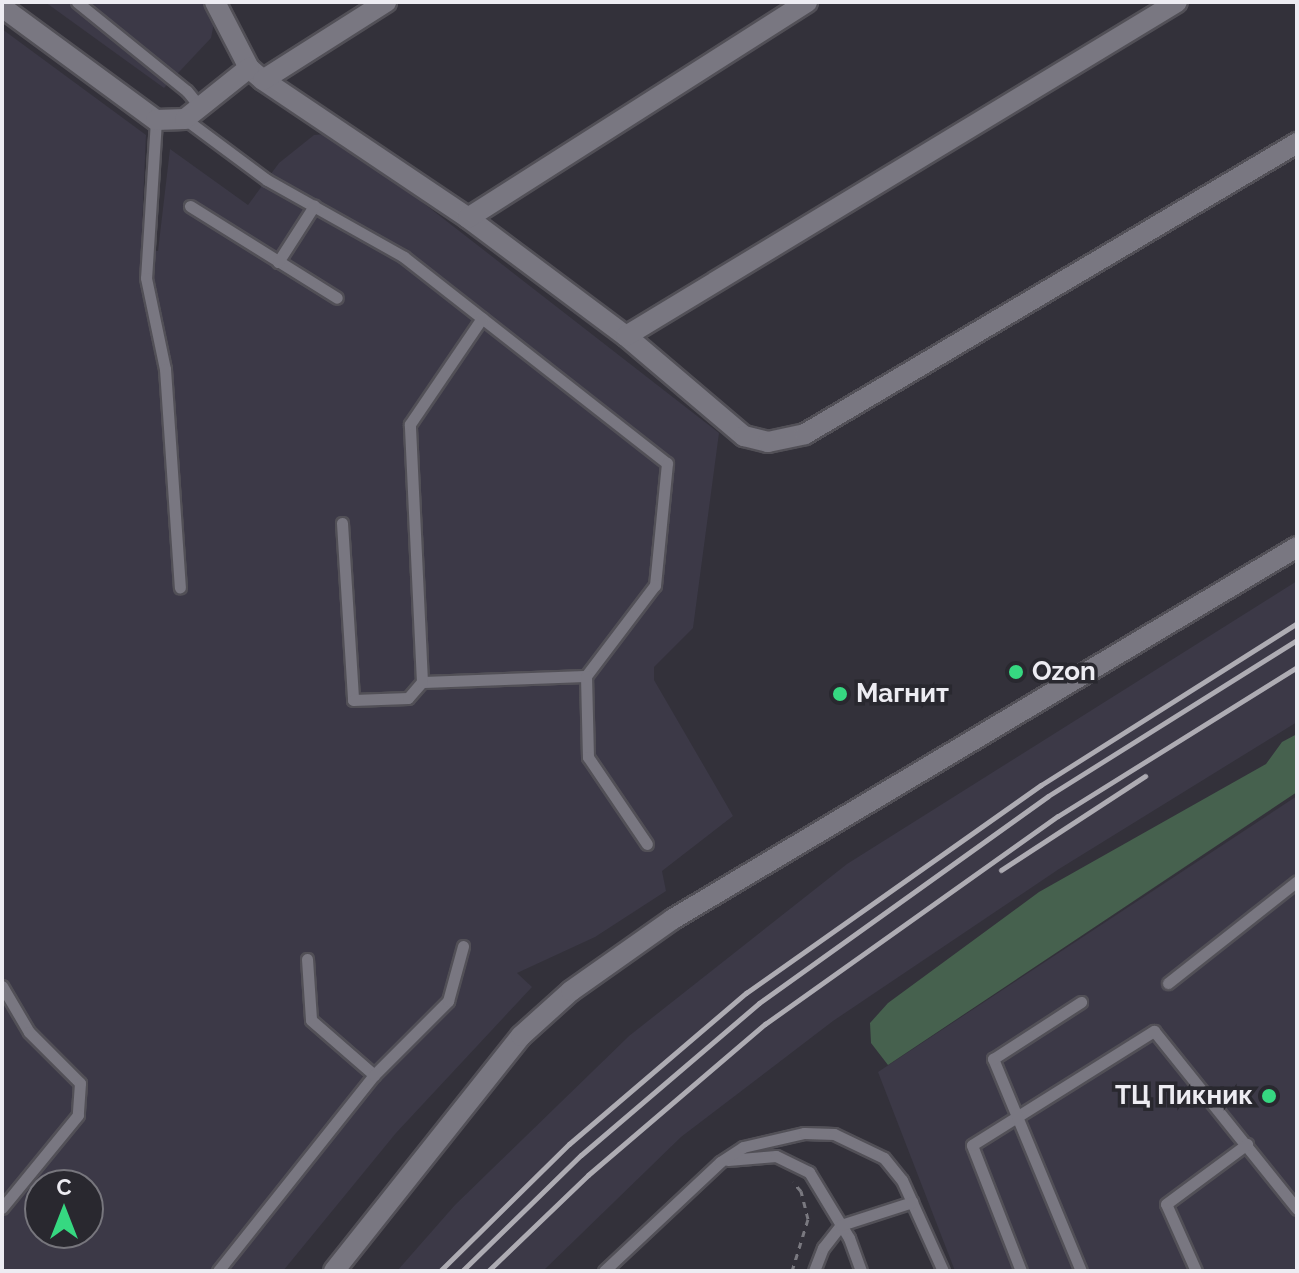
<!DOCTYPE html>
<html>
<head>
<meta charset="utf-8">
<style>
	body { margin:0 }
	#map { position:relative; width:1299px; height:1273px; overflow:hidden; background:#33313a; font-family:Raleway,sans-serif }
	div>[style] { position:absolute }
	.built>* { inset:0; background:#3c3947 }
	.forest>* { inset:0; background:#46614e }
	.path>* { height:3px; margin-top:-1.5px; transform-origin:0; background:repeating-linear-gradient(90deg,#7a7980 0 6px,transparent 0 12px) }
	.roads { filter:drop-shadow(2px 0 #525057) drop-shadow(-2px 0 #525057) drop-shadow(0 2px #525057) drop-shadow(0 -2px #525057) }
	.service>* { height:11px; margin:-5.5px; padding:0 5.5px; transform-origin:5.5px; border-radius:5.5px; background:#797781 }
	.minor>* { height:20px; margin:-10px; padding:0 10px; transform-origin:10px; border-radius:10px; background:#797781 }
	.rail>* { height:5px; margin:-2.5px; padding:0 2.5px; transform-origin:2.5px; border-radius:2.5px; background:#aeacb3 }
	.dots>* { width:22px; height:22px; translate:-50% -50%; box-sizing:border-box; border:4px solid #29282f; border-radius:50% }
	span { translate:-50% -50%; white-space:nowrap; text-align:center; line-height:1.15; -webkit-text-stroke:7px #29282f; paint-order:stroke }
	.poi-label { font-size:26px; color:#edecf2; font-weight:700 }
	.left { translate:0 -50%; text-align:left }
	.right { translate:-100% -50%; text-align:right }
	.frame { position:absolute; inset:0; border:4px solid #edecf2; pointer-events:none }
	.north { position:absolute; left:24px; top:1169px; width:80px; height:80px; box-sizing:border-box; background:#29282f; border:2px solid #77767d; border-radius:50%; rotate:0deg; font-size:22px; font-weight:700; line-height:32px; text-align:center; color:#edecf2 }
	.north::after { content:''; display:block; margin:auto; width:28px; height:36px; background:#36d881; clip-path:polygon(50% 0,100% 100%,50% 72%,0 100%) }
</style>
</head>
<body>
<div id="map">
	<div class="built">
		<i style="clip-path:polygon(45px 2px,205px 2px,214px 23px,211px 38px,164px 88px)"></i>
		<i style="clip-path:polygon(evenodd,2px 29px,146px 135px,141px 250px,158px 251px,170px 149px,248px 205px,279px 163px,314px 135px,325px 134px,413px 195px,719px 433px,693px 628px,654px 667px,654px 680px,733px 816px,662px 871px,666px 891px,595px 937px,517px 973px,532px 987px,396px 1133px,283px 1271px,2px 1271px,2px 29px,40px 1185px,88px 1185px,88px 1233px,40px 1233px,40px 1185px)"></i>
		<i style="clip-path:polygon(1297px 581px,1297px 722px,1059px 869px,833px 1021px,681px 1137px,543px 1271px,397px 1271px,455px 1205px,629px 1036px,847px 864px)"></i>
		<i style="clip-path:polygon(1297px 796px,1297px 1271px,955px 1271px,878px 1072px)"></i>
	</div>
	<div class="forest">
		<i style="clip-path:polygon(1297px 734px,1297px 792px,888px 1065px,871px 1043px,870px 1023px,888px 1003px,1039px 892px,1266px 764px,1282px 742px)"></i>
	</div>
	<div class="path">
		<i style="left:792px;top:1271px;width:54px;rotate:-72.9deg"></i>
		<i style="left:808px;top:1219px;width:29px;rotate:-104deg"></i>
		<i style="left:801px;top:1191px;width:12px;rotate:-132deg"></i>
	</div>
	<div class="roads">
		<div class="service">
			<i style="left:77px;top:2px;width:141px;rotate:39deg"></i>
			<i style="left:187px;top:91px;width:21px;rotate:51deg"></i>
			<i style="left:185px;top:119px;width:102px;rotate:36.6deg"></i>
			<i style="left:267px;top:180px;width:157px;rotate:29.3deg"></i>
			<i style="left:404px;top:257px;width:334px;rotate:38.1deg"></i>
			<i style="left:667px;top:463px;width:123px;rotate:95.6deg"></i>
			<i style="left:655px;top:585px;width:114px;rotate:127.2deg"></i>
			<i style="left:586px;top:676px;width:164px;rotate:177.9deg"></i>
			<i style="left:156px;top:120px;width:158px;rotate:93.6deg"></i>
			<i style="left:146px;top:278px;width:93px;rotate:78.2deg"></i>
			<i style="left:165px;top:369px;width:219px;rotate:86.1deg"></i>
			<i style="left:190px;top:206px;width:173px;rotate:32deg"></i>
			<i style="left:278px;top:262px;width:67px;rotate:-57.3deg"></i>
			<i style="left:342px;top:523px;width:177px;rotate:86.4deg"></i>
			<i style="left:353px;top:700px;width:55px;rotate:-2.1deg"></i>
			<i style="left:408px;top:698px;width:21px;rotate:-49deg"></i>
			<i style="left:422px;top:682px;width:258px;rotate:-92.7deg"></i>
			<i style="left:410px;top:424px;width:128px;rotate:-55.8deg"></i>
			<i style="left:586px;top:676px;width:81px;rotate:88.6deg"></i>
			<i style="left:588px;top:757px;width:105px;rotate:55.9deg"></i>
			<i style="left:307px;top:959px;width:61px;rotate:86.2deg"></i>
			<i style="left:311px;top:1020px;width:84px;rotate:41.1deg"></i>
			<i style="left:1168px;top:983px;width:164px;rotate:-38.3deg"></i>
			<i style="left:2px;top:986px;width:53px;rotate:59.6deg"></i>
			<i style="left:29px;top:1032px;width:72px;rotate:45deg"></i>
			<i style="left:80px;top:1083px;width:32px;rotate:94deg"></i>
			<i style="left:78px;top:1115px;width:120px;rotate:129.3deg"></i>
			<i style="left:728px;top:1160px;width:48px;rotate:-4.8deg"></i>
			<i style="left:776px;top:1156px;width:37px;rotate:26deg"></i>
			<i style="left:809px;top:1172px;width:77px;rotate:58.8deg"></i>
			<i style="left:849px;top:1238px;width:35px;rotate:70deg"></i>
			<i style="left:218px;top:1271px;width:251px;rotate:-51.5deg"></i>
			<i style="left:374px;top:1075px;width:105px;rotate:-45deg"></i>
			<i style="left:448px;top:1001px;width:57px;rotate:-74.7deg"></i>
			<i style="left:604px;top:1271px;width:159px;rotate:-43.2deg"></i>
			<i style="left:720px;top:1162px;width:27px;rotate:-33deg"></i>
			<i style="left:743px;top:1147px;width:63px;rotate:-12.9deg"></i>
			<i style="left:804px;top:1133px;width:30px;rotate:2deg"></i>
			<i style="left:834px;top:1134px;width:55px;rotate:25.6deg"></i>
			<i style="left:884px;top:1158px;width:28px;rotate:51deg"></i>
			<i style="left:902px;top:1180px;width:100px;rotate:65.7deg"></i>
			<i style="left:814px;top:1271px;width:25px;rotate:-69deg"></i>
			<i style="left:823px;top:1248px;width:29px;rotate:-52deg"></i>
			<i style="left:841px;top:1225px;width:75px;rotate:-17.9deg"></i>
			<i style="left:1021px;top:1271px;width:135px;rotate:-111.3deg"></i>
			<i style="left:972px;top:1145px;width:215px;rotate:-32.1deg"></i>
			<i style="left:1154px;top:1031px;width:228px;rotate:51.2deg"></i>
			<i style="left:1081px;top:1271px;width:230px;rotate:-112.5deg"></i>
			<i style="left:993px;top:1059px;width:105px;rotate:-32.9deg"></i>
			<i style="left:1196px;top:1271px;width:73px;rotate:-114.1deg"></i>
			<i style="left:1166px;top:1204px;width:101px;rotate:-36.5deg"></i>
		</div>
		<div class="minor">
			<i style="left:215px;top:2px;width:74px;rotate:62.7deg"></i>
			<i style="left:249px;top:68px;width:18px;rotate:41deg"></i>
			<i style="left:263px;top:80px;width:247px;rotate:33.9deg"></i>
			<i style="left:468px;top:218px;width:197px;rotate:36.8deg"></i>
			<i style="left:626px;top:336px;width:155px;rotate:40.3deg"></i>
			<i style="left:744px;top:436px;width:25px;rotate:14deg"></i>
			<i style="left:768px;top:442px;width:38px;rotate:-12deg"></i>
			<i style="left:805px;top:434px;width:572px;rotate:-30.6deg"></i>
			<i style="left:2px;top:7px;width:191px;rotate:36.3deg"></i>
			<i style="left:156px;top:120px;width:29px;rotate:-2deg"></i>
			<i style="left:185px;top:119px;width:82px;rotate:-38.6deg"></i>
			<i style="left:263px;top:80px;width:146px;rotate:-32.4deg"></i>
			<i style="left:468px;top:218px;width:402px;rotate:-32.5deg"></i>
			<i style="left:626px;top:336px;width:644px;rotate:-31.22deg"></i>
			<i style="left:334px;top:1271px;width:300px;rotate:-51.5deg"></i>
			<i style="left:521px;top:1036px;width:67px;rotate:-42deg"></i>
			<i style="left:571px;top:991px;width:125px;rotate:-35.2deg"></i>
			<i style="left:673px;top:919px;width:726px;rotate:-30.8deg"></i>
		</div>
	</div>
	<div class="rail">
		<i style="left:1001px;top:870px;width:172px;rotate:-33.1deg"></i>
		<i style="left:440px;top:1271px;width:181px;rotate:-44.6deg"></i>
		<i style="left:569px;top:1144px;width:233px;rotate:-40.5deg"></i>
		<i style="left:746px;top:993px;width:361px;rotate:-35.2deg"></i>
		<i style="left:1041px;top:785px;width:303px;rotate:-32.3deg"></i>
		<i style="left:462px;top:1271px;width:166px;rotate:-44.3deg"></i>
		<i style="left:581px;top:1155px;width:234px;rotate:-40.5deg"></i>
		<i style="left:759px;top:1003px;width:355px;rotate:-35.6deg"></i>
		<i style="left:1048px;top:796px;width:294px;rotate:-32.1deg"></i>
		<i style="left:488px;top:1271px;width:139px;rotate:-43.8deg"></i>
		<i style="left:588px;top:1175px;width:233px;rotate:-40.5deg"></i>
		<i style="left:765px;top:1024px;width:359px;rotate:-35.4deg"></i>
		<i style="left:1058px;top:816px;width:282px;rotate:-31.9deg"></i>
	</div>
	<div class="dots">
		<i style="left:1016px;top:672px;background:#36d881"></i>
		<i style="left:840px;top:694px;background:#36d881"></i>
		<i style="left:1269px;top:1096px;background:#36d881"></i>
	</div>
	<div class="poi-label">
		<span class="left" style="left:1032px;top:672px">Ozon</span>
		<span class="left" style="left:856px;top:694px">Магнит</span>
		<span class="right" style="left:1253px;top:1096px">ТЦ Пикник</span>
	</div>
	<div class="frame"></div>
	<div class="north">С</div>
</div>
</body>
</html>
